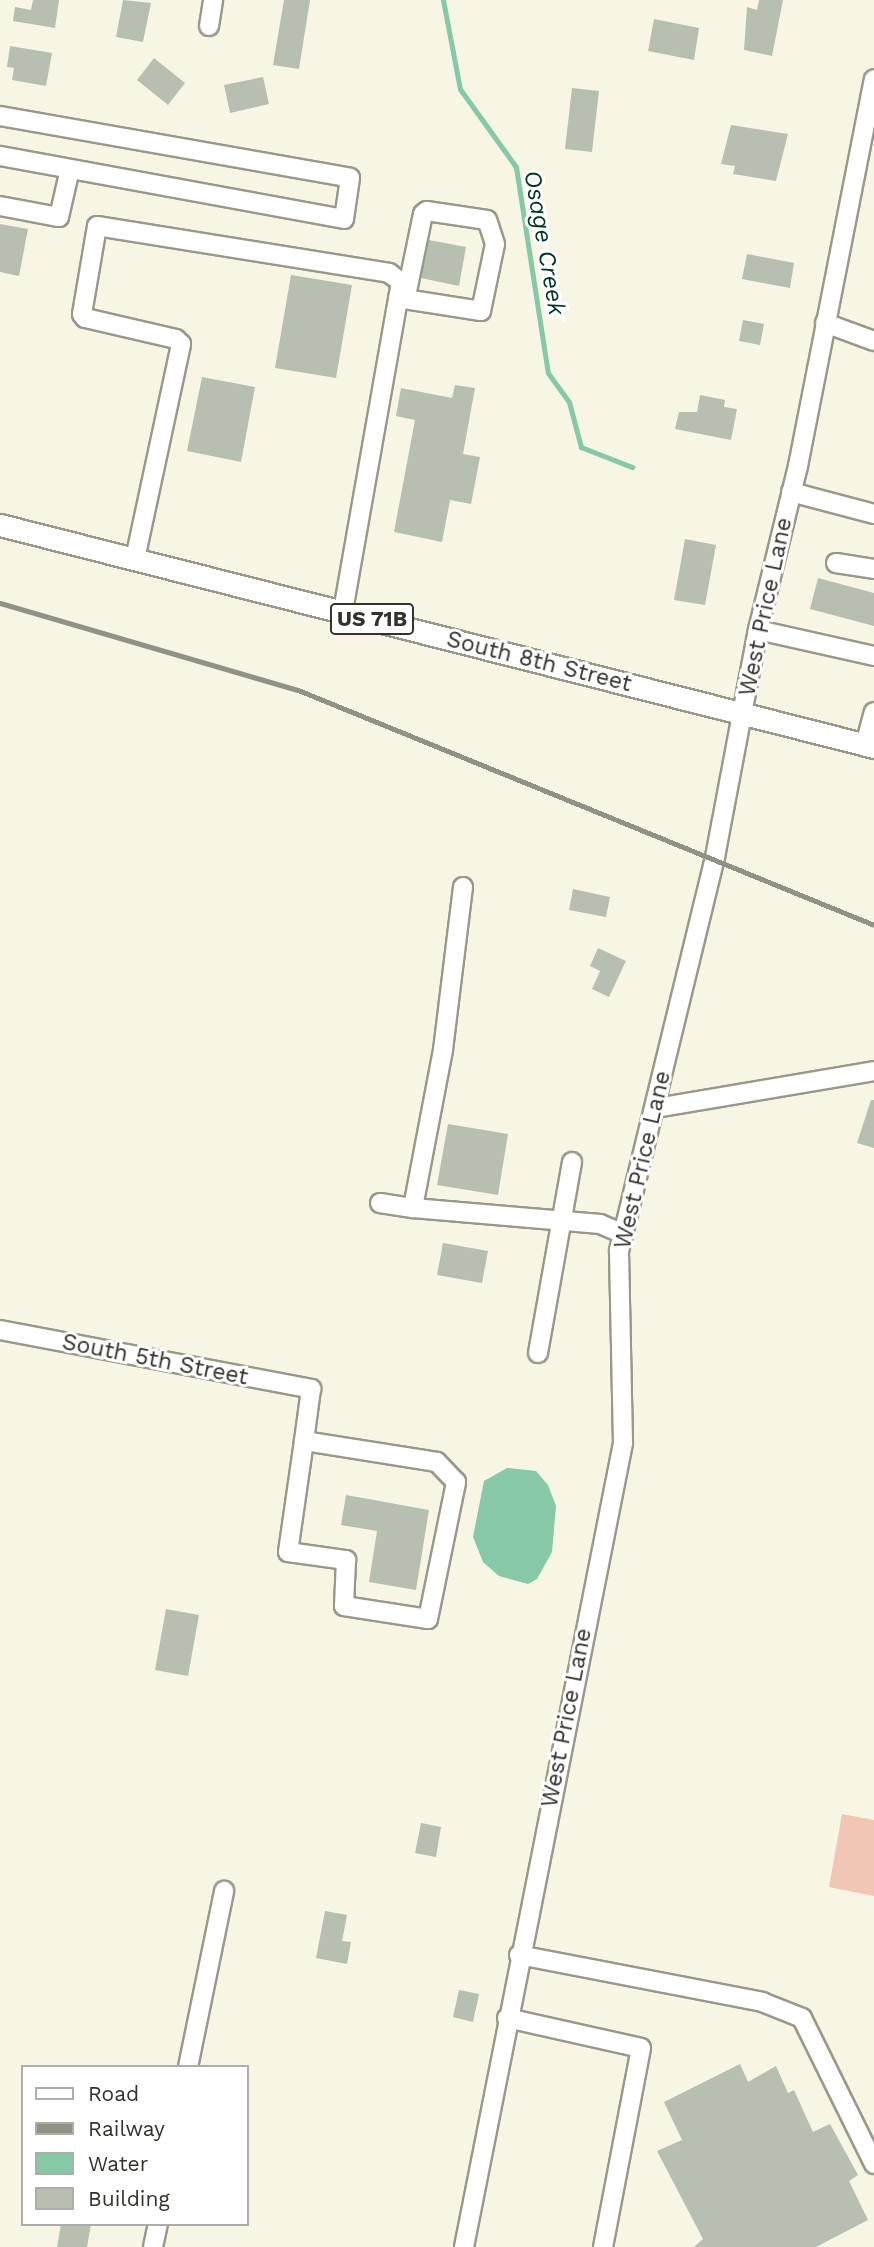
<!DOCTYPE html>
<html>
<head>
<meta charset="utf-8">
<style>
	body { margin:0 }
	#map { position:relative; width:874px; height:2247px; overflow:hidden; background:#f7f6e5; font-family:"Work Sans",sans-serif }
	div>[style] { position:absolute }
	.green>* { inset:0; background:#f2c6b4 }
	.water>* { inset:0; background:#87c8a7 }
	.stream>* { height:5px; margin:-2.5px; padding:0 2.5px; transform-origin:2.5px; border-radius:2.5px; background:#87c8a7 }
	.building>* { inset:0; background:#b7bfb1 }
	.roads { filter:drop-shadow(2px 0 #9a9989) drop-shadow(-2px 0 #9a9989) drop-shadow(0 2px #9a9989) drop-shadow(0 -2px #9a9989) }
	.minor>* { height:18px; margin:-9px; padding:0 9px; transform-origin:9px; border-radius:9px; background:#fff }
	.major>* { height:21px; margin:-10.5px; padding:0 10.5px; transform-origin:10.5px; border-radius:10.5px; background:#fff }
	.rail>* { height:5px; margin:-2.5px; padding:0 2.5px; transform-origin:2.5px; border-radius:2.5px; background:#929186 }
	span { translate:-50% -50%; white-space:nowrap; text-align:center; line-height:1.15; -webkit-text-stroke:6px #fff; paint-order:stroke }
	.shield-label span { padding:2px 5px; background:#fff; border:2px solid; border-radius:5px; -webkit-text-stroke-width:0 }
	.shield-label { font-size:21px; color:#33322c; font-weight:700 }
	.street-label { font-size:23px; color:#33322c }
	.water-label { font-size:24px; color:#003722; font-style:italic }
	.legend { position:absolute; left:21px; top:2065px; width:228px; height:161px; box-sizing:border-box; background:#fff; border:2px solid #adadab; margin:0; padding:9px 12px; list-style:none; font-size:21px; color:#33322c }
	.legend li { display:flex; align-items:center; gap:14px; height:35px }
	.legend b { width:35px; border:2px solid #adadab }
</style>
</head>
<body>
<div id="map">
	<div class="green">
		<i style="clip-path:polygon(842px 1814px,874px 1820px,874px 1896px,829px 1887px)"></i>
	</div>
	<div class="water">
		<i style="clip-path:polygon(507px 1468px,536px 1471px,548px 1485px,556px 1506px,552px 1552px,537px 1579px,528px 1584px,499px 1576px,483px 1562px,473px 1537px,484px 1481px)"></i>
	</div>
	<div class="stream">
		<i style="left:443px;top:0;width:91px;rotate:79.2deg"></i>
		<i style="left:460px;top:89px;width:96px;rotate:54.3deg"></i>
		<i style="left:516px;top:167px;width:208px;rotate:81.2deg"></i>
		<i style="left:548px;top:373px;width:36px;rotate:54deg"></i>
		<i style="left:569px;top:402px;width:47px;rotate:75.1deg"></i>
		<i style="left:581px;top:447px;width:55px;rotate:21.4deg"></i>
	</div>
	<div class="building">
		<i style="clip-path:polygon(33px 0,59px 0,55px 28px,13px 21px,15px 7px,31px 10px)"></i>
		<i style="clip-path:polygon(123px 0,151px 3px,143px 42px,116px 37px)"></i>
		<i style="clip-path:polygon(284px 0,310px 0,299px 69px,273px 65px)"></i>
		<i style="clip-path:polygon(759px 0,783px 0,772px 56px,744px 50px,747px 7px,757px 10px)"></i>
		<i style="clip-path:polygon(654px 19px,699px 28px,694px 60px,648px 51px)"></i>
		<i style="clip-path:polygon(10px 46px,52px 53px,46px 86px,12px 80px,14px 68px,7px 67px)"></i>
		<i style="clip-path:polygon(154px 58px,185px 83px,168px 105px,137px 80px)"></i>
		<i style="clip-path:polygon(263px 77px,269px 104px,230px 113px,224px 85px)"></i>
		<i style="clip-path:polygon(572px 88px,599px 91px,592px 152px,565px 149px)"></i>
		<i style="clip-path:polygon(731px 125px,788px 134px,776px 181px,733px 174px,735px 166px,721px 164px)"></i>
		<i style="clip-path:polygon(0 224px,28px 229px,19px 276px,0 272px)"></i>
		<i style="clip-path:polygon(429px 240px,466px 247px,459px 286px,421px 278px)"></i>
		<i style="clip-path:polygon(747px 254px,794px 263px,790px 288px,742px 279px)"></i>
		<i style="clip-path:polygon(291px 275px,352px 285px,336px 378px,275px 368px)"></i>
		<i style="clip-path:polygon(743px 320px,764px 324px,760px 345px,739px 341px)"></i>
		<i style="clip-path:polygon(202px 377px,255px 387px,241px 462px,187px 451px)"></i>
		<i style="clip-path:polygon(455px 385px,475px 388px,463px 454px,480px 457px,471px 504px,450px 500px,442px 542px,394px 532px,415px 420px,396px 416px,401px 388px,452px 398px)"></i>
		<i style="clip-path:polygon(700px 395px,725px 400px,724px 407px,737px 409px,731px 440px,675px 429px,679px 412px,697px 412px)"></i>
		<i style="clip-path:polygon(685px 539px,716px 545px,705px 605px,674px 600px)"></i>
		<i style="clip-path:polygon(818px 578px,874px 593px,874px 626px,810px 609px)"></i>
		<i style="clip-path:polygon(573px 889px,610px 897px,606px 917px,569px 910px)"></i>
		<i style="clip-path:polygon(598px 948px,626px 961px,609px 997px,592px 989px,600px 971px,590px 966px)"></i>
		<i style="clip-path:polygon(871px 1100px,874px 1100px,874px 1148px,857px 1143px)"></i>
		<i style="clip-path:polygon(448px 1124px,508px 1134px,498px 1195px,437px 1185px)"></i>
		<i style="clip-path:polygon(443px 1243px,488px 1251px,482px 1283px,437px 1275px)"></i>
		<i style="clip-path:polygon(346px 1495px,429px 1510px,416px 1590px,369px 1582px,377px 1531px,341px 1525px)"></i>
		<i style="clip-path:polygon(166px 1609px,199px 1615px,188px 1676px,155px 1670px)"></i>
		<i style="clip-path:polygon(421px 1823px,441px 1827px,436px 1857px,415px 1853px)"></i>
		<i style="clip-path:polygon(325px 1911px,347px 1915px,342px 1941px,351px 1942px,347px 1964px,316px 1958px)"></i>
		<i style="clip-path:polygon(459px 1990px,479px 1994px,473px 2022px,453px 2017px)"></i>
		<i style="clip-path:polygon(740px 2064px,748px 2082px,776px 2066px,788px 2093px,794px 2090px,813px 2132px,830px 2124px,858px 2175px,849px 2181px,868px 2220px,816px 2247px,694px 2247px,703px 2239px,657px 2151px,682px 2140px,664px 2102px)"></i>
		<i style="clip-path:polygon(61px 2224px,91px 2224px,87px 2247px,57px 2247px)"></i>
	</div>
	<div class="roads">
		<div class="minor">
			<i style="left:209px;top:26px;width:26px;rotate:-81deg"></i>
			<i style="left:0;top:116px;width:355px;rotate:10deg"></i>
			<i style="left:350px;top:178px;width:41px;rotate:98.3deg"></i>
			<i style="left:344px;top:219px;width:350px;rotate:-169.6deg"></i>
			<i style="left:0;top:206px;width:60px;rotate:10.6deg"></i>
			<i style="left:59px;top:217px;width:49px;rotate:-77.1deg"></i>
			<i style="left:398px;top:298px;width:84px;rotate:8.9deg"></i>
			<i style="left:481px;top:311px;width:68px;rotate:-78.2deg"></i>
			<i style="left:495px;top:244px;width:25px;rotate:-108deg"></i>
			<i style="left:487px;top:220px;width:61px;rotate:-171.5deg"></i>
			<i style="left:427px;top:211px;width:5px;rotate:143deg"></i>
			<i style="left:423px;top:214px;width:84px;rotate:101.7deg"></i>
			<i style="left:825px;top:323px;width:52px;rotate:20.2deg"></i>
			<i style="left:791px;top:492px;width:86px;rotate:14.8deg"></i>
			<i style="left:135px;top:559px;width:220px;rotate:-77.9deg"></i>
			<i style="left:181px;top:344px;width:7px;rotate:-135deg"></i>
			<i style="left:176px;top:339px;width:93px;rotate:-167deg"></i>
			<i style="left:85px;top:318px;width:5px;rotate:-127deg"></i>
			<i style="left:82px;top:314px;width:89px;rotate:-80.3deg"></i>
			<i style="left:97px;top:226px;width:296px;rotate:9.1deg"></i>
			<i style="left:389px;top:273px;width:15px;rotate:37deg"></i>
			<i style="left:401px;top:282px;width:335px;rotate:100deg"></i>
			<i style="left:836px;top:563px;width:38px;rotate:9deg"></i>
			<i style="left:758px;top:630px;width:119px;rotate:12.6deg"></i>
			<i style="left:865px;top:745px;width:34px;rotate:-75deg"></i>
			<i style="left:463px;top:887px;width:164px;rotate:97deg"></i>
			<i style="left:443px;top:1050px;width:161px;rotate:100.8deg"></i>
			<i style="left:413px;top:1208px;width:188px;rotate:4.9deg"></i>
			<i style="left:600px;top:1224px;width:26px;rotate:23deg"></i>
			<i style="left:656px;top:1108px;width:221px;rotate:-9.6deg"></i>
			<i style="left:380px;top:1203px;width:33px;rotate:9deg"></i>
			<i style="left:0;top:1330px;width:317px;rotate:10.7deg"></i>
			<i style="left:311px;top:1389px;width:52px;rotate:97.7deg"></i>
			<i style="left:304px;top:1441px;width:112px;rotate:98.2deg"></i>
			<i style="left:288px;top:1552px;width:59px;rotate:7.9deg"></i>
			<i style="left:346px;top:1560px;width:46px;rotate:92.5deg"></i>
			<i style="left:344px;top:1606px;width:85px;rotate:8.8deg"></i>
			<i style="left:428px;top:1619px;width:140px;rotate:-78.4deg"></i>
			<i style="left:456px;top:1482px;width:28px;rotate:-134deg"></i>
			<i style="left:437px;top:1462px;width:135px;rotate:-171deg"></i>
			<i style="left:538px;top:1353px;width:194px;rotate:-79.9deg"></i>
			<i style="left:519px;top:1955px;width:248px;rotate:10.9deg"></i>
			<i style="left:762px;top:2002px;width:43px;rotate:21.8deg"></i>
			<i style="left:802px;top:2018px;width:163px;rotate:63.7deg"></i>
			<i style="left:507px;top:2018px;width:137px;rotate:12.6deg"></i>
			<i style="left:641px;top:2048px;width:203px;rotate:100.8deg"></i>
			<i style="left:188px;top:2067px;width:180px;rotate:-78.4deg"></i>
			<i style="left:153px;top:2247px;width:24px;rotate:-78deg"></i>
			<i style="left:464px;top:2247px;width:820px;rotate:-78.81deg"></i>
			<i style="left:623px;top:1443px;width:192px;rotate:-91.2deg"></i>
			<i style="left:619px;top:1251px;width:406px;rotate:-76.3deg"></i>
			<i style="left:715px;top:857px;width:231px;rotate:-79.3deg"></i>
			<i style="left:758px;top:630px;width:169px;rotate:-76.3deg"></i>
			<i style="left:798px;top:466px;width:394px;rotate:-78.9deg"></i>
		</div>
		<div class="major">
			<i style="left:0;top:525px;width:902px;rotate:14.25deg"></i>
		</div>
	</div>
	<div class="rail">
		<i style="left:0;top:603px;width:310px;rotate:16.3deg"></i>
		<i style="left:298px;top:690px;width:622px;rotate:22.19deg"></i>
	</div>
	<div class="shield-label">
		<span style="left:372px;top:619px">US 71B</span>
	</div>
	<div class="street-label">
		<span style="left:766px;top:607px;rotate:-78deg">West Price Lane</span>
		<span style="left:539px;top:662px;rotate:14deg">South 8th Street</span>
		<span style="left:643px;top:1160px;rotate:-77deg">West Price Lane</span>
		<span style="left:155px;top:1360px;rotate:11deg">South 5th Street</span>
		<span style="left:567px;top:1718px;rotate:-79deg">West Price Lane</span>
	</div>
	<div class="water-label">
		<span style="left:544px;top:243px;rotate:80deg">Osage Creek</span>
	</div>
	<ul class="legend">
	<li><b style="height:9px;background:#fff"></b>Road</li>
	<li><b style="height:9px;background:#929186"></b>Railway</li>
	<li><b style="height:19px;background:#87c8a7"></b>Water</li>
	<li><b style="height:19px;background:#b7bfb1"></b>Building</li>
	</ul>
</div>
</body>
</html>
